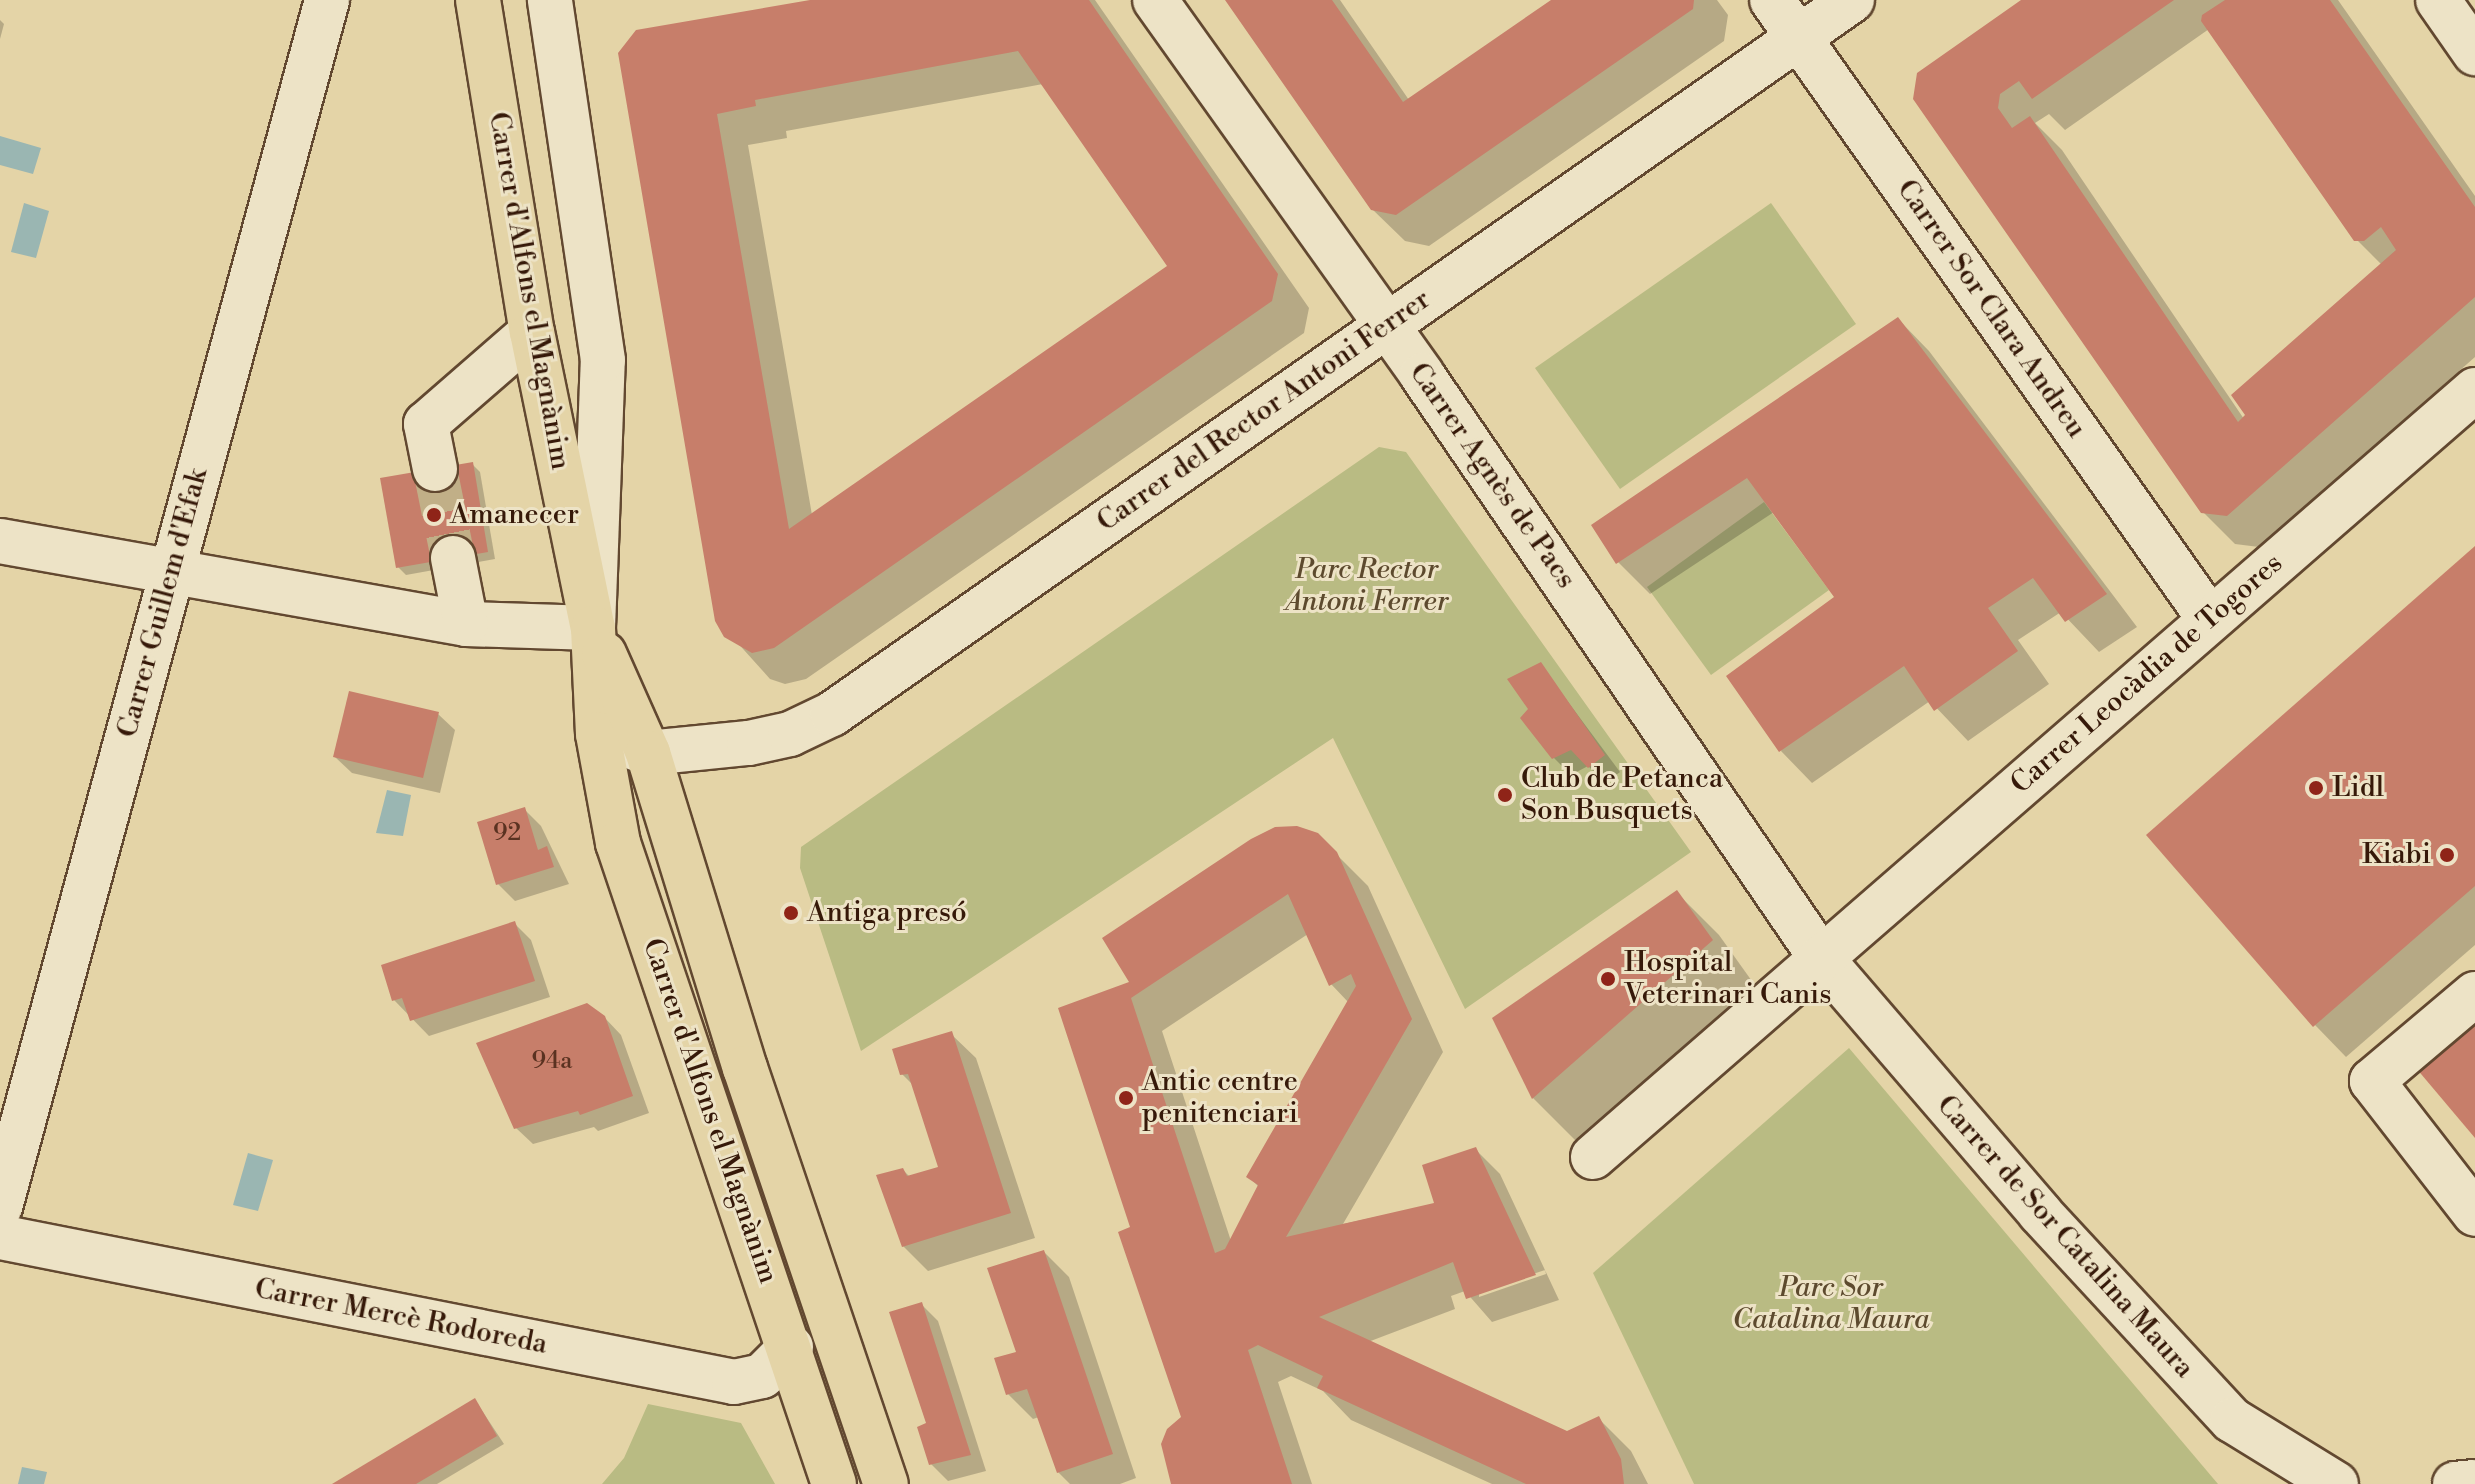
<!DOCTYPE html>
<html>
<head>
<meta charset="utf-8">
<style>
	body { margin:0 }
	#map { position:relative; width:2475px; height:1484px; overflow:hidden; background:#e4d4a7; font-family:"Libre Bodoni",serif }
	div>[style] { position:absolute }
	.green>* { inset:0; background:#b9bb83 }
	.water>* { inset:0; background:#9ab6b2 }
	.shadow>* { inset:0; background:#0003 }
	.building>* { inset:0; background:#c77e6a }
	.minor-tunnel>* { height:44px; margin-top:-22px; transform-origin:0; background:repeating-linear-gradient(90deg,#c1af87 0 44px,transparent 0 66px) }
	.roads { filter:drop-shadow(2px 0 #624830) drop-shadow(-2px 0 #624830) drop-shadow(0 2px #624830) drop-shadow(0 -2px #624830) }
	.minor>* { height:44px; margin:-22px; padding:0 22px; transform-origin:22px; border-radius:22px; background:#ede3c6 }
	.major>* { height:44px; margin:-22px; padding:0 22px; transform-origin:22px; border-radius:22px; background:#e4d4a7 }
	.dots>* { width:22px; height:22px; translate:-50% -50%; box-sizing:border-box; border:4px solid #ede3c6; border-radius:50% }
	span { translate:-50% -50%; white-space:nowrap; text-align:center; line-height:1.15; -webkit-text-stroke:6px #ede3c6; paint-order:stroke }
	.number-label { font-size:24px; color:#5a3221 }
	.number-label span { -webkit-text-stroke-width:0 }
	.street-label { font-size:28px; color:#361909 }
	.poi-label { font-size:28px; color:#361909 }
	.left { translate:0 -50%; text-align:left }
	.right { translate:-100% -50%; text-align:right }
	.park-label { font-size:28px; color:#5d4a2e; font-style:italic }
</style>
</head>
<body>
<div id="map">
	<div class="green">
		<i style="clip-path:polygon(1771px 203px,1856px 324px,1620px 489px,1535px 368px)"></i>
		<i style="clip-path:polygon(1379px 447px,1406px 452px,1691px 852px,1465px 1009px,1333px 738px,861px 1051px,800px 868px,801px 847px)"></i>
		<i style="clip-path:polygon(1764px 502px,1829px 590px,1711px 675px,1647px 587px)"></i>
		<i style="clip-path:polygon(1849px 1048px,2218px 1484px,1694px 1484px,1593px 1273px)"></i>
		<i style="clip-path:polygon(648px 1404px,741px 1423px,775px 1484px,602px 1484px,624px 1458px)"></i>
	</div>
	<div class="water">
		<i style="clip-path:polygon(0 136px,41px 148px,33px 174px,0 165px)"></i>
		<i style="clip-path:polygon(24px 203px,49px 211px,36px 258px,11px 252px)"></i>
		<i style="clip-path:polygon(387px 790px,411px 795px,403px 836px,376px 833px)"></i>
		<i style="clip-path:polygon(248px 1153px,273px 1160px,258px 1211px,233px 1205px)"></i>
		<i style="clip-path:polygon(22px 1467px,47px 1472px,44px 1484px,18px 1484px)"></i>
	</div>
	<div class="shadow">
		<i style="clip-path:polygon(evenodd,822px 0,1095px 0,1309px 308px,1304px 333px,806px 679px,785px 684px,770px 679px,717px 620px,637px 32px,822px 0,1043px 84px,1169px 267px,812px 515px,748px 145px,787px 138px,786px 131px,1043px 84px)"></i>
		<i style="clip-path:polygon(1228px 0,1340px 0,1409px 100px,1554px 0,1717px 0,1728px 15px,1724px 41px,1429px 246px,1405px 241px,1372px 209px)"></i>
		<i style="clip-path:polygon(evenodd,2025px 0,2338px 0,2475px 196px,2475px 357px,2259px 547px,2235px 544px,2202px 511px,1915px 99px,2025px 0,2209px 29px,2356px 239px,2382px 265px,2244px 419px,2062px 150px,2035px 123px,2049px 114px,2065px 130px,2209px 29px)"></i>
		<i style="clip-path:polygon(0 20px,4px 24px,0 39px)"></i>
		<i style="clip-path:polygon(1898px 319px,1929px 351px,2137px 627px,2099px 652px,2061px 612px,2018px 640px,2049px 684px,1968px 741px,1930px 701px,1812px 783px,1781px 751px,1836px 598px,1774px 512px,1650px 594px,1618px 562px)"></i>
		<i style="clip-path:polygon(472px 464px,480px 472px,495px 559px,406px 575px,398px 567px)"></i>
		<i style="clip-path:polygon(2475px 549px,2475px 945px,2346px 1057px,2315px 1025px)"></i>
		<i style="clip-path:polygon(1540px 664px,1620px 772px,1606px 783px,1588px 766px,1571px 775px,1554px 758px,1531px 709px)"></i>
		<i style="clip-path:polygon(438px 714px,455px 730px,440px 793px,352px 773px,335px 757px)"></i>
		<i style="clip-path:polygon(524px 809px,541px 826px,569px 884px,515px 901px,498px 884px)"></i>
		<i style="clip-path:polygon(evenodd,1336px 854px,1368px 886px,1443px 1052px,1343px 1224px,1436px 1204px,1476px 1150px,1500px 1174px,1559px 1300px,1492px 1322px,1465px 1291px,1451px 1296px,1455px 1309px,1368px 1342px,1567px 1433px,1599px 1419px,1631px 1451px,1648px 1484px,1492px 1484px,1351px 1420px,1323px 1391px,1291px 1376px,1278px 1382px,1312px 1484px,1175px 1484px,1184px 1418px,1132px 1228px,1061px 1009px,1132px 983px,1336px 854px,1308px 934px,1331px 984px,1349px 1003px,1249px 1177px,1259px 1187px,1231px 1241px,1162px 1031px,1308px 934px,1336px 854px,1545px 1270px,1546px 1274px,1479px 1297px,1479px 1292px,1545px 1270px)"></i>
		<i style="clip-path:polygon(1676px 892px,1719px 935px,1754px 984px,1576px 1141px,1533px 1098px,1495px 1019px)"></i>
		<i style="clip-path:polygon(515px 924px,531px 940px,550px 997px,429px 1036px,394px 1000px)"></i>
		<i style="clip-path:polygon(604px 1017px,621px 1035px,649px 1113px,598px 1131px,594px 1127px,533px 1144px,516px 1128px,479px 1044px)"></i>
		<i style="clip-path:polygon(951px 1034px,976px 1058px,1035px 1238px,928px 1271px,903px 1246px,903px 1170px,910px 1177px,941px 1168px,914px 1086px,902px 1074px)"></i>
		<i style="clip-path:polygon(1044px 1252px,1069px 1277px,1136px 1478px,1120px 1484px,1070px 1484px,1058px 1472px,1039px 1417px,1033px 1419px,1008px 1394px)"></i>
		<i style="clip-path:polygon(921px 1304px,938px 1321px,986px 1471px,948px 1481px,931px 1464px)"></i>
		<i style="clip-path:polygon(475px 1400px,504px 1444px,437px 1484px,336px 1484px)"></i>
	</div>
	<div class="building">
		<i style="clip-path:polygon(evenodd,810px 0,1089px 0,1278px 274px,1272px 301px,774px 648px,752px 653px,724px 637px,715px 621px,618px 53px,636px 30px,810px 0,1018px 51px,1167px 266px,789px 529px,717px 114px,756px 106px,755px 100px,1018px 51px)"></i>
		<i style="clip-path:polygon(1225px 0,1332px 0,1403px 102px,1551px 0,1694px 0,1693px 9px,1396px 215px,1371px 210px)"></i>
		<i style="clip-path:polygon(2021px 0,2174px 0,2032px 99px,2019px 81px,2000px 94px,1998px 108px,2012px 128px,2030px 116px,2238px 422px,2245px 415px,2231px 395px,2396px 250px,2381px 227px,2364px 241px,2354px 241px,2201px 21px,2202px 15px,2225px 0,2330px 0,2475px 207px,2475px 297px,2227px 516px,2201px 513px,1913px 99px,1917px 73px)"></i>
		<i style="clip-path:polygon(1898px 317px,2107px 594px,2065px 622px,2033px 578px,1988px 608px,2018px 651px,1934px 711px,1904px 666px,1779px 752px,1726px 676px,1834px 597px,1747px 478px,1616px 564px,1591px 525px)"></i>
		<i style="clip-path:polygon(473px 462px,488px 552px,396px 568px,380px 478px)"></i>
		<i style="clip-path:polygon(2475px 546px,2475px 886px,2313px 1027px,2146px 835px)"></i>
		<i style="clip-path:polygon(1541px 662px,1605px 755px,1588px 768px,1571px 750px,1552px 759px,1520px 718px,1528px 709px,1507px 679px)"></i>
		<i style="clip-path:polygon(349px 691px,439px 712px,423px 778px,333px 757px)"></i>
		<i style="clip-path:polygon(525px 807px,538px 850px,547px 846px,554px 867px,496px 885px,477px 822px)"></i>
		<i style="clip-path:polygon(evenodd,1297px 826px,1318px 833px,1337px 852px,1412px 1019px,1286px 1237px,1434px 1203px,1422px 1165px,1476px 1147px,1536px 1275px,1466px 1299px,1453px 1262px,1319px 1317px,1567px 1431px,1599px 1416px,1621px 1459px,1624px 1484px,1526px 1484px,1317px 1388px,1323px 1376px,1258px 1345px,1248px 1350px,1292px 1484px,1171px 1484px,1161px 1444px,1167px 1429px,1181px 1417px,1118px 1232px,1130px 1227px,1058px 1008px,1129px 982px,1102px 938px,1251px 839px,1275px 827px,1297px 826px,1288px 894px,1329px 986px,1351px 974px,1356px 986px,1246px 1177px,1258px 1185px,1225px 1249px,1215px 1253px,1131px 998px,1288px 894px)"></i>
		<i style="clip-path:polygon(1677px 890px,1713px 940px,1532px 1099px,1492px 1018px)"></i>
		<i style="clip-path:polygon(515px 921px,535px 981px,410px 1021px,402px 998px,392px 1001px,381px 965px)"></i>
		<i style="clip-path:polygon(587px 1003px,605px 1016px,633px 1096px,580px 1115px,578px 1111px,514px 1129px,476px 1043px)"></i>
		<i style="clip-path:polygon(2475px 1017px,2475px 1138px,2416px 1068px)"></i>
		<i style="clip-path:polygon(952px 1031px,1011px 1213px,902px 1247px,876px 1175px,903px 1168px,907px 1176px,938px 1167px,908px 1074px,900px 1075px,892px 1049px)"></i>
		<i style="clip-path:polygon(1044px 1250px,1113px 1454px,1057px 1473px,1027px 1389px,1006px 1395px,994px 1358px,1016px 1352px,987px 1268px)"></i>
		<i style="clip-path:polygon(922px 1302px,971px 1455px,929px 1465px,917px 1427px,926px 1423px,889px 1312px)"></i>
		<i style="clip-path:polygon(475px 1398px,497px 1436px,416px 1484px,332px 1484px)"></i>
	</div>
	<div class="minor-tunnel">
		<i style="left:435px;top:469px;width:91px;rotate:78.6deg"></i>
	</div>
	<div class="roads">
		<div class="minor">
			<i style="left:1155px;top:0;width:460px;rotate:54.5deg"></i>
			<i style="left:1422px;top:375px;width:706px;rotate:55.61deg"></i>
			<i style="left:1821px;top:958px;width:336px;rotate:49.3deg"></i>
			<i style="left:2040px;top:1213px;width:282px;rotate:47.2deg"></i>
			<i style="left:2232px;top:1420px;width:122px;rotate:31.6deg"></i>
			<i style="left:1772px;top:0;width:757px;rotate:54.74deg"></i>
			<i style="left:2438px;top:0;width:65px;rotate:55.1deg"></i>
			<i style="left:435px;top:469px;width:46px;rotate:-101.3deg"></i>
			<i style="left:426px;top:424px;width:140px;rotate:-41deg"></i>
			<i style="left:0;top:541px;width:473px;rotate:10.1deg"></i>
			<i style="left:466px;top:624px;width:127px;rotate:1.8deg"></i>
			<i style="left:593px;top:628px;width:268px;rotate:-87.9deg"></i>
			<i style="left:603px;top:360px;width:364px;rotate:-98.4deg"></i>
			<i style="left:453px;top:558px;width:67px;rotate:78.9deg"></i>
			<i style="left:613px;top:739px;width:38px;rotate:22deg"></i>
			<i style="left:648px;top:753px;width:101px;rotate:-5.7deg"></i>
			<i style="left:749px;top:743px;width:42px;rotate:-12.4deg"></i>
			<i style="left:790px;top:734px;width:47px;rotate:-25.5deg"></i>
			<i style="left:832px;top:714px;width:1245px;rotate:-34.99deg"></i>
			<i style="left:2475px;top:994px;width:135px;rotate:139.8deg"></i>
			<i style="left:2372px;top:1081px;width:168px;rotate:52.2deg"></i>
			<i style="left:1593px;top:1157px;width:1169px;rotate:-41.01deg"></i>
			<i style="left:0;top:1207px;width:1251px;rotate:-74.84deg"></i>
			<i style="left:0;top:1237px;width:748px;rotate:11.17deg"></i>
			<i style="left:734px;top:1382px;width:29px;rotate:-12deg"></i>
			<i style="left:762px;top:1376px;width:41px;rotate:-45deg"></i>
			<i style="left:2455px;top:1484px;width:20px;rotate:-6deg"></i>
		</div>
		<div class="major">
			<i style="left:478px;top:0;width:336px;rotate:80.8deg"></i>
			<i style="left:532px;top:332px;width:302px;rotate:78.4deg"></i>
			<i style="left:593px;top:628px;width:106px;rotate:87.3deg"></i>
			<i style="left:598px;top:734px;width:111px;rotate:79.6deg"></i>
			<i style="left:618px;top:843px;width:676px;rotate:71.38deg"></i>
			<i style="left:604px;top:654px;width:108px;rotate:66deg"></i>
			<i style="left:648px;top:753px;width:330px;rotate:72.9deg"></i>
			<i style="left:745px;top:1068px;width:439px;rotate:71.3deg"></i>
		</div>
	</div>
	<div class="dots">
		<i style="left:434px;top:515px;background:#8f2418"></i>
		<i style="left:2316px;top:788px;background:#8f2418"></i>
		<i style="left:1505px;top:795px;background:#8f2418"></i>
		<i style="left:2447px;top:855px;background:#8f2418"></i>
		<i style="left:791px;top:913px;background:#8f2418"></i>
		<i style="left:1608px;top:979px;background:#8f2418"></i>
		<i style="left:1126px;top:1098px;background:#8f2418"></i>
	</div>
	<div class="number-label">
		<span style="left:507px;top:834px">92</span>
		<span style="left:552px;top:1062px">94a</span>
	</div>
	<div class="street-label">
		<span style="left:529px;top:291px;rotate:80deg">Carrer d'Alfons el Magnànim</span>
		<span style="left:1991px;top:309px;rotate:55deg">Carrer Sor Clara Andreu</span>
		<span style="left:1264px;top:411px;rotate:-35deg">Carrer del Rector Antoni Ferrer</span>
		<span style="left:1492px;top:476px;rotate:55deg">Carrer Agnès de Pacs</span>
		<span style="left:163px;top:603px;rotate:-75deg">Carrer Guillem d'Efak</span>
		<span style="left:2147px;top:674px;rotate:-41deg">Carrer Leocàdia de Togores</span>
		<span style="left:710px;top:1111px;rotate:71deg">Carrer d'Alfons el Magnànim</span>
		<span style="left:2065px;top:1237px;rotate:48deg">Carrer de Sor Catalina Maura</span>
		<span style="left:401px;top:1317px;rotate:11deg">Carrer Mercè Rodoreda</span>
	</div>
	<div class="poi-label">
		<span class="left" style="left:450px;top:515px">Amanecer</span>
		<span class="left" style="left:1521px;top:795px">Club de Petanca<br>Son Busquets</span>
		<span class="left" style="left:2332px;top:788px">Lidl</span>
		<span class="right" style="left:2431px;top:855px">Kiabi</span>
		<span class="left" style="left:807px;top:913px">Antiga presó</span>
		<span class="left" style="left:1624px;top:979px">Hospital<br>Veterinari Canis</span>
		<span class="left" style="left:1142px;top:1098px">Antic centre<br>penitenciari</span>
	</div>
	<div class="park-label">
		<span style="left:1367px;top:586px">Parc Rector<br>Antoni Ferrer</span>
		<span style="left:1831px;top:1304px">Parc Sor<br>Catalina Maura</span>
	</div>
</div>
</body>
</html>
